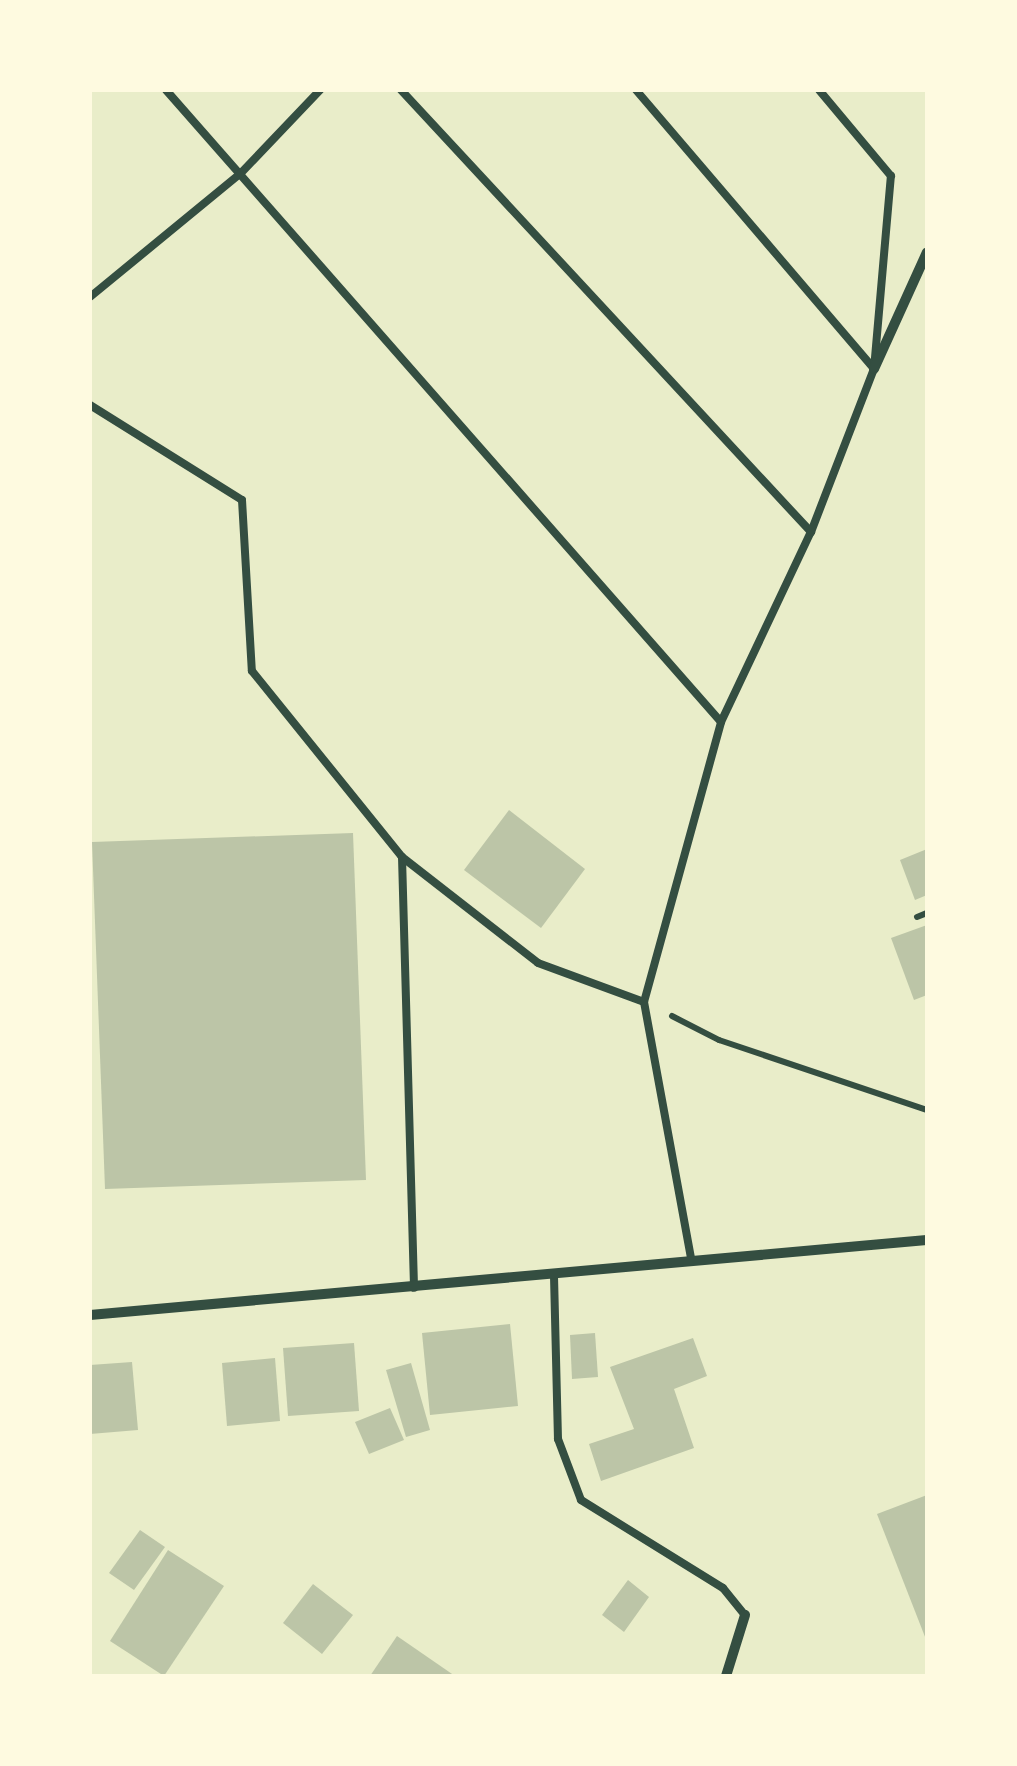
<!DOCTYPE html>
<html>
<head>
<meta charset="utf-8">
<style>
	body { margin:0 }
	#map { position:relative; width:1017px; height:1766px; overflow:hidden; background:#e9edc9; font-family:"PT Sans",sans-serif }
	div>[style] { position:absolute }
	.building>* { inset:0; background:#bcc5a7 }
	.path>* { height:6px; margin:-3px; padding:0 3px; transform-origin:3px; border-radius:3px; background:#344e41 }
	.service>* { height:8px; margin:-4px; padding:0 4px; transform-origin:4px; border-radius:4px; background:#344e41 }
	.minor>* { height:10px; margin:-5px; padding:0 5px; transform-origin:5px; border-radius:5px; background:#344e41 }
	span { translate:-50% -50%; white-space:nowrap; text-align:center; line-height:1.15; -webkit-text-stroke:9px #fefae0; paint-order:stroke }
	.frame { position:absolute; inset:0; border:92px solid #fefae0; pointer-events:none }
</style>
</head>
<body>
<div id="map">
	<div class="building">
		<i style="clip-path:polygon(509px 810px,585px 869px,541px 928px,464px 870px)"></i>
		<i style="clip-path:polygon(353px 833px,366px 1180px,105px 1189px,92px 842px)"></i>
		<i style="clip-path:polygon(927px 849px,927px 895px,915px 900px,900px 860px)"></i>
		<i style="clip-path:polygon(927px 925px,927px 995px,914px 1000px,891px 938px)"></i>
		<i style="clip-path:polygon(510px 1324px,518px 1406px,430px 1415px,422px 1333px)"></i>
		<i style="clip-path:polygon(595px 1333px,598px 1377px,572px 1379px,570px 1335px)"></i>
		<i style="clip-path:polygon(693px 1338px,707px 1376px,674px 1389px,694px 1448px,601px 1481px,589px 1444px,634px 1429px,610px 1367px)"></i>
		<i style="clip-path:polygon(354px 1343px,359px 1411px,288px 1416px,283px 1348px)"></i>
		<i style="clip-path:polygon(275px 1358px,280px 1421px,227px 1426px,222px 1363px)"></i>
		<i style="clip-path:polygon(132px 1362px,138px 1430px,90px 1434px,90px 1365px)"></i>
		<i style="clip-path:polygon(411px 1363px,430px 1430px,406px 1437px,386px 1370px)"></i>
		<i style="clip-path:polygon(390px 1408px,404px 1440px,369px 1454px,355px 1422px)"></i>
		<i style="clip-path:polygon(927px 1495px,927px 1642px,877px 1514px)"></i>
		<i style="clip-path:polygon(140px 1530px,165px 1547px,134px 1590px,109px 1573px)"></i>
		<i style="clip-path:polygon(168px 1550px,224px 1586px,164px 1676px,110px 1641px)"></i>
		<i style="clip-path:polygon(628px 1580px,649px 1597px,624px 1632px,602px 1615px)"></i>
		<i style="clip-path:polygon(313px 1584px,353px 1615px,322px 1654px,283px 1623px)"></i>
		<i style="clip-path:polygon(397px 1636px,455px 1676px,370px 1676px)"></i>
	</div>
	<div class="path">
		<i style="left:917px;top:917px;width:11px;rotate:-22deg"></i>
		<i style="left:672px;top:1016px;width:53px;rotate:27.1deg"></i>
		<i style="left:719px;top:1040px;width:219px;rotate:18.6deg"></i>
	</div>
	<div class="service">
		<i style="left:166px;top:90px;width:841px;rotate:48.71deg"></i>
		<i style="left:401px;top:90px;width:603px;rotate:47.15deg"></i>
		<i style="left:636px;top:90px;width:367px;rotate:49.5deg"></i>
		<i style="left:90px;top:297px;width:195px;rotate:-39.4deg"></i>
		<i style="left:241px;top:173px;width:115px;rotate:-46.4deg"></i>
		<i style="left:90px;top:405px;width:179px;rotate:32deg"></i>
		<i style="left:242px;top:500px;width:171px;rotate:86.7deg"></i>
		<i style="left:252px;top:671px;width:239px;rotate:51.1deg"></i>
		<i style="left:402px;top:857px;width:172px;rotate:37.9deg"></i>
		<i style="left:538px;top:963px;width:113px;rotate:20.2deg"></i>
		<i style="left:402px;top:857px;width:431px;rotate:88.4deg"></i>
		<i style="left:691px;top:1258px;width:260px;rotate:-100.4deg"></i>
		<i style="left:644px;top:1002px;width:290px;rotate:-74.6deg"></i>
		<i style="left:721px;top:722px;width:210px;rotate:-64.7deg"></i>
		<i style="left:811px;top:532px;width:175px;rotate:-68.9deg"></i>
		<i style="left:874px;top:369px;width:194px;rotate:-85deg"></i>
		<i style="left:891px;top:176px;width:112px;rotate:-129.9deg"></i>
		<i style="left:554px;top:1276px;width:163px;rotate:88.6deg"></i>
		<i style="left:558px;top:1439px;width:65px;rotate:69.3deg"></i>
		<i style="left:581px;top:1500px;width:167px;rotate:31.8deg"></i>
		<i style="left:723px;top:1588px;width:35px;rotate:51deg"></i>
	</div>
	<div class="minor">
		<i style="left:874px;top:369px;width:128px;rotate:-65.6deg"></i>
		<i style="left:90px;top:1315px;width:840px;rotate:-5.12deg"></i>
		<i style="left:726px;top:1676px;width:64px;rotate:-72.7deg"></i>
	</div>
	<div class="frame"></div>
</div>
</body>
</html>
